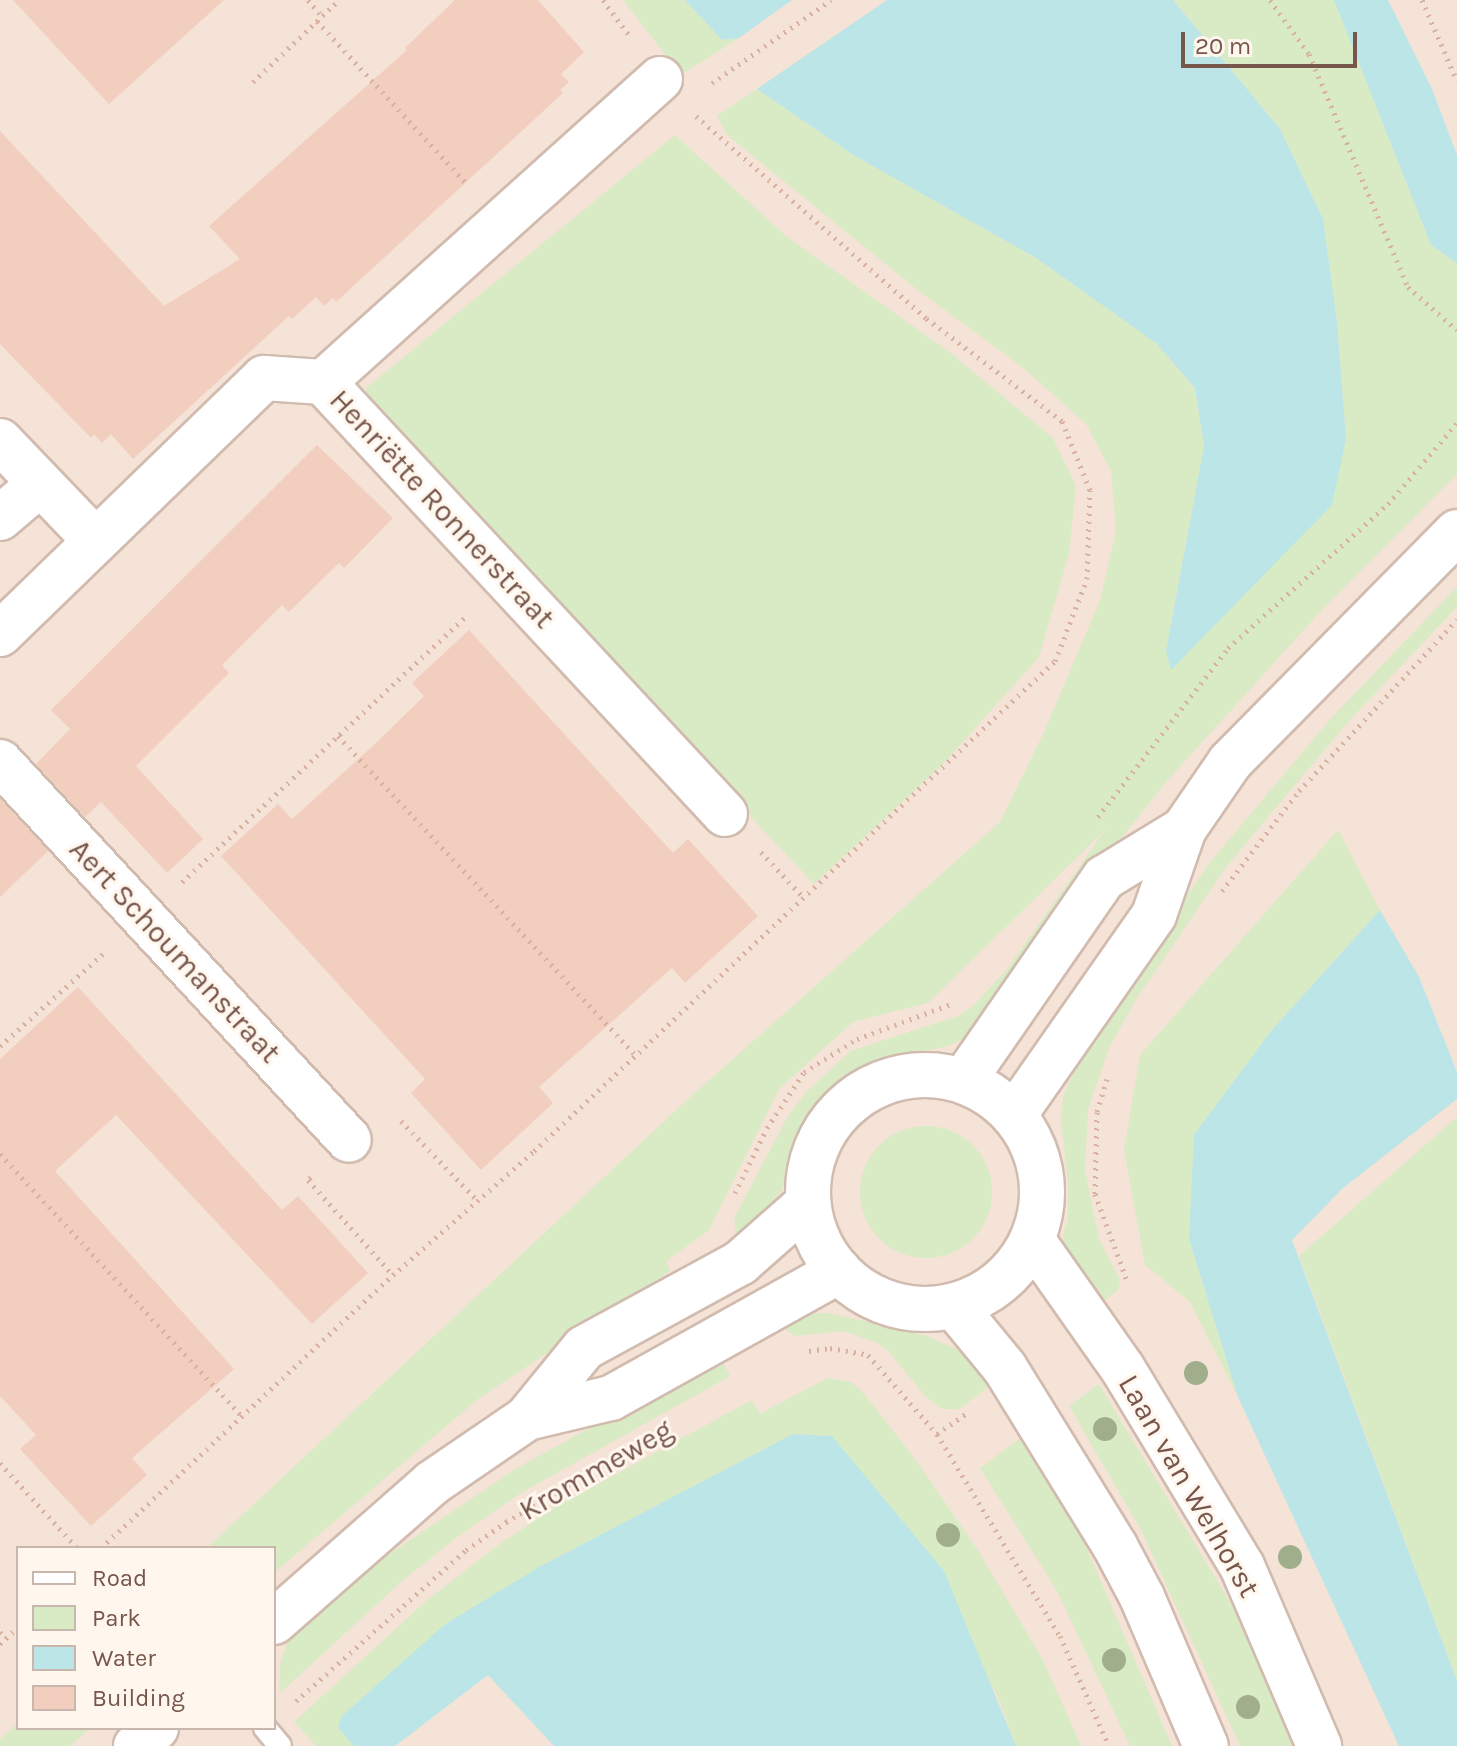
<!DOCTYPE html>
<html>
<head>
<meta charset="utf-8">
<style>
	body { margin:0 }
	#map { position:relative; width:1457px; height:1746px; overflow:hidden; background:#fdf2e8; font-family:Karla,sans-serif }
	div>[style] { position:absolute }
	.residential>* { inset:0; background:#f4e3d6 }
	.green>* { inset:0; background:#d9ebc5 }
	.round { border-radius:50% }
	.water>* { inset:0; background:#bbe5e7 }
	.building>* { inset:0; background:#f2cebf }
	.path>* { height:5px; margin-top:-2.5px; transform-origin:0; background:repeating-linear-gradient(90deg,#d8b1a1 0 2px,transparent 0 8px) }
	.roads { filter:drop-shadow(2px 0 #d1bbaf) drop-shadow(-2px 0 #d1bbaf) drop-shadow(0 2px #d1bbaf) drop-shadow(0 -2px #d1bbaf) }
	.service>* { height:22px; margin:-11px; padding:0 11px; transform-origin:11px; border-radius:11px; background:#fff }
	.minor>* { height:44px; margin:-22px; padding:0 22px; transform-origin:22px; border-radius:22px; background:#fff }
	.tertiary>* { height:44px; margin:-22px; padding:0 22px; transform-origin:22px; border-radius:22px; background:#fff }
	.secondary>* { height:44px; margin:-22px; padding:0 22px; transform-origin:22px; border-radius:22px; background:#fff }
	.secondary>.ring { margin:-22px; padding:0; box-sizing:content-box; background:none; border:44px solid #fff; border-radius:50% }
	.trees>* { width:24px; height:24px; margin:-12px; border-radius:50%; background:#a1ae8c }
	span { translate:-50% -50%; white-space:nowrap; text-align:center; line-height:1.15; -webkit-text-stroke:6px #fff7ee; paint-order:stroke }
	.street-label { font-size:30px; color:#77564b }
	.legend { position:absolute; left:16px; top:1546px; width:260px; height:184px; box-sizing:border-box; background:#fff7ee; border:2px solid #c9b7ad; margin:0; padding:10px 14px; list-style:none; font-size:24px; color:#77564b }
	.legend li { display:flex; align-items:center; gap:16px; height:40px }
	.legend b { width:40px; border:2px solid #c9b7ad }
	.scale { position:absolute; left:1181px; top:32px; width:176px; height:36px; box-sizing:border-box; border:4px solid #77564b; border-top:0; padding-left:10px; font-size:24px; line-height:28px; white-space:nowrap; color:#77564b; -webkit-text-stroke:6px #fff7ee; paint-order:stroke }
</style>
</head>
<body>
<div id="map">
	<div class="residential">
		<i style="clip-path:polygon(evenodd,0 0,1457px 0,1457px 1746px,0 1746px,0 0,18px 1548px,274px 1548px,274px 1728px,18px 1728px,18px 1548px)"></i>
	</div>
	<div class="green">
		<i style="clip-path:polygon(623px 0,685px 0,722px 40px,739px 38px,681px 75px)"></i>
		<i style="clip-path:polygon(1173px 0,1334px 0,1431px 244px,1457px 263px,1457px 474px,1322px 610px,1166px 782px,1100px 865px,977px 1032px,949px 1046px,872px 1061px,833px 1086px,821px 1099px,799px 1132px,781px 1192px,737px 1240px,734px 1218px,788px 1116px,806px 1092px,851px 1051px,958px 1016px,975px 1004px,1007px 969px,1105px 830px,928px 1003px,853px 1022px,779px 1089px,709px 1230px,666px 1261px,670px 1271px,478px 1399px,274px 1573px,274px 1548px,207px 1548px,689px 1098px,1000px 822px,1044px 732px,1100px 600px,1116px 531px,1111px 471px,1086px 424px,1022px 367px,915px 288px,727px 135px,717px 116px,757px 89px,855px 156px,1036px 258px,1156px 343px,1195px 389px,1204px 446px,1166px 650px,1171px 669px,1346px 439px,1337px 322px,1323px 219px,1280px 129px)"></i>
		<i style="clip-path:polygon(675px 135px,786px 236px,952px 354px,1053px 438px,1076px 486px,1069px 554px,1039px 657px,943px 764px,814px 884px,367px 411px,366px 388px)"></i>
		<i style="clip-path:polygon(1457px 587px,1457px 607px,1348px 722px,1227px 866px,1135px 1001px,1109px 1048px,1088px 1110px,1085px 1170px,1099px 1239px,1120px 1280px,1118px 1290px,1089px 1312px,1065px 1257px,1063px 1235px,1068px 1220px,1068px 1183px,1061px 1122px,1063px 1096px,1071px 1078px,1119px 993px,1211px 861px,1333px 716px)"></i>
		<i style="clip-path:polygon(1338px 830px,1380px 910px,1271px 1031px,1189px 1239px,1238px 1397px,1190px 1302px,1145px 1265px,1124px 1150px,1140px 1055px)"></i>
		<i style="clip-path:polygon(1457px 1117px,1457px 1681px,1299px 1256px)"></i>
		<i class="round" style="left:860px;top:1126px;width:132px;height:132px"></i>
		<i style="clip-path:polygon(829px 1313px,927px 1336px,956px 1349px,993px 1384px,959px 1409px,941px 1409px,924px 1395px,889px 1352px,876px 1342px,843px 1331px,796px 1336px,787px 1331px,783px 1323px,807px 1314px)"></i>
		<i style="clip-path:polygon(720px 1356px,730px 1376px,521px 1493px,457px 1537px,401px 1582px,279px 1694px,280px 1664px,288px 1640px,382px 1559px,517px 1468px)"></i>
		<i style="clip-path:polygon(827px 1378px,851px 1382px,863px 1392px,918px 1463px,979px 1552px,1043px 1660px,1081px 1746px,1016px 1746px,997px 1694px,832px 1436px,793px 1434px,541px 1566px,338px 1728px,354px 1746px,316px 1746px,294px 1722px,427px 1600px,501px 1543px,554px 1508px,752px 1400px,760px 1414px)"></i>
		<i style="clip-path:polygon(1099px 1384px,1243px 1624px,1293px 1746px,1240px 1746px,1141px 1530px,1069px 1406px)"></i>
		<i style="clip-path:polygon(1029px 1432px,1048px 1459px,1172px 1746px,1130px 1746px,1057px 1591px,980px 1468px)"></i>
		<i style="clip-path:polygon(18px 1723px,18px 1728px,91px 1728px,70px 1746px,0 1746px,0 1739px)"></i>
	</div>
	<div class="water">
		<i style="clip-path:polygon(685px 0,792px 0,739px 38px,722px 40px)"></i>
		<i style="clip-path:polygon(887px 0,1173px 0,1280px 129px,1323px 219px,1337px 322px,1346px 439px,1332px 505px,1171px 670px,1166px 651px,1204px 446px,1195px 388px,1156px 343px,1036px 258px,855px 156px,757px 89px)"></i>
		<i style="clip-path:polygon(1334px 0,1388px 0,1432px 89px,1457px 155px,1457px 263px,1431px 245px)"></i>
		<i style="clip-path:polygon(1380px 910px,1419px 977px,1457px 1072px,1457px 1099px,1343px 1188px,1292px 1240px,1457px 1681px,1457px 1746px,1399px 1746px,1238px 1397px,1189px 1239px,1194px 1135px,1271px 1031px)"></i>
		<i style="clip-path:polygon(793px 1434px,832px 1436px,944px 1571px,1016px 1746px,554px 1746px,488px 1675px,395px 1746px,354px 1746px,338px 1728px,341px 1717px,444px 1625px,541px 1566px)"></i>
	</div>
	<div class="building">
		<i style="clip-path:polygon(13px 0,224px 0,109px 104px)"></i>
		<i style="clip-path:polygon(455px 0,538px 0,584px 52px,561px 74px,569px 82px,560px 90px,563px 93px,336px 302px,333px 298px,324px 306px,316px 297px,292px 319px,289px 316px,133px 459px,111px 434px,102px 443px,94px 434px,91px 438px,0 344px,0 131px,164px 306px,240px 259px,209px 226px,407px 50px,405px 48px)"></i>
		<i style="clip-path:polygon(317px 445px,393px 518px,344px 568px,339px 563px,289px 612px,282px 605px,222px 665px,229px 673px,136px 766px,203px 839px,167px 873px,101px 802px,85px 817px,36px 764px,70px 729px,51px 710px)"></i>
		<i style="clip-path:polygon(469px 630px,673px 853px,688px 839px,758px 916px,685px 983px,672px 968px,539px 1087px,553px 1103px,481px 1170px,411px 1093px,425px 1079px,221px 856px,278px 804px,292px 819px,375px 744px,424px 696px,412px 683px)"></i>
		<i style="clip-path:polygon(0 799px,48px 851px,0 897px)"></i>
		<i style="clip-path:polygon(78px 987px,282px 1210px,298px 1196px,368px 1273px,312px 1324px,116px 1115px,55px 1171px,234px 1369px,132px 1458px,147px 1475px,91px 1526px,20px 1449px,36px 1435px,0 1396px,0 1059px)"></i>
	</div>
	<div class="path">
		<i style="left:308px;top:0;width:21px;rotate:49deg"></i>
		<i style="left:603px;top:0;width:47px;rotate:53.6deg"></i>
		<i style="left:1270px;top:0;width:67px;rotate:54.2deg"></i>
		<i style="left:1309px;top:54px;width:253px;rotate:67deg"></i>
		<i style="left:1408px;top:287px;width:65px;rotate:41.3deg"></i>
		<i style="left:1422px;top:0;width:88px;rotate:66.6deg"></i>
		<i style="left:317px;top:21px;width:219px;rotate:47.4deg"></i>
		<i style="left:253px;top:82px;width:119px;rotate:-43.6deg"></i>
		<i style="left:712px;top:83px;width:145px;rotate:-34.9deg"></i>
		<i style="left:338px;top:736px;width:437px;rotate:47deg"></i>
		<i style="left:1098px;top:817px;width:213px;rotate:-52.4deg"></i>
		<i style="left:1228px;top:648px;width:215px;rotate:-42deg"></i>
		<i style="left:1388px;top:504px;width:106px;rotate:-49.6deg"></i>
		<i style="left:761px;top:852px;width:63px;rotate:46.9deg"></i>
		<i style="left:182px;top:882px;width:391px;rotate:-43.1deg"></i>
		<i style="left:1222px;top:891px;width:126px;rotate:-52.4deg"></i>
		<i style="left:1299px;top:791px;width:233px;rotate:-47.3deg"></i>
		<i style="left:0;top:1046px;width:140px;rotate:-41.8deg"></i>
		<i style="left:1107px;top:1079px;width:34px;rotate:107deg"></i>
		<i style="left:1097px;top:1112px;width:82px;rotate:91.4deg"></i>
		<i style="left:1095px;top:1194px;width:90px;rotate:69.7deg"></i>
		<i style="left:401px;top:1121px;width:111px;rotate:46.1deg"></i>
		<i style="left:0;top:1154px;width:357px;rotate:47.3deg"></i>
		<i style="left:311px;top:1177px;width:4px;rotate:135deg"></i>
		<i style="left:308px;top:1180px;width:127px;rotate:48.2deg"></i>
		<i style="left:735px;top:1193px;width:72px;rotate:-63.8deg"></i>
		<i style="left:767px;top:1128px;width:67px;rotate:-56.5deg"></i>
		<i style="left:804px;top:1072px;width:62px;rotate:-31.9deg"></i>
		<i style="left:857px;top:1039px;width:100px;rotate:-20.4deg"></i>
		<i style="left:809px;top:1351px;width:21px;rotate:-8deg"></i>
		<i style="left:830px;top:1348px;width:39px;rotate:10deg"></i>
		<i style="left:868px;top:1355px;width:105px;rotate:48.9deg"></i>
		<i style="left:937px;top:1434px;width:237px;rotate:58.7deg"></i>
		<i style="left:1060px;top:1636px;width:120px;rotate:66deg"></i>
		<i style="left:937px;top:1434px;width:39px;rotate:-35deg"></i>
		<i style="left:0;top:1463px;width:115px;rotate:47.8deg"></i>
		<i style="left:101px;top:1548px;width:400px;rotate:-43.1deg"></i>
		<i style="left:393px;top:1275px;width:188px;rotate:-41.3deg"></i>
		<i style="left:534px;top:1151px;width:715px;rotate:-43.24deg"></i>
		<i style="left:1055px;top:661px;width:88px;rotate:-68.7deg"></i>
		<i style="left:1087px;top:579px;width:89px;rotate:-88.1deg"></i>
		<i style="left:1090px;top:490px;width:74px;rotate:-112.1deg"></i>
		<i style="left:1062px;top:421px;width:171px;rotate:-142.9deg"></i>
		<i style="left:926px;top:318px;width:306px;rotate:-138.7deg"></i>
		<i style="left:0;top:1632px;width:8px;rotate:45deg"></i>
		<i style="left:0;top:1644px;width:25px;rotate:-43deg"></i>
		<i style="left:296px;top:1701px;width:227px;rotate:-41.6deg"></i>
		<i style="left:466px;top:1550px;width:49px;rotate:-35deg"></i>
		<i style="left:506px;top:1522px;width:137px;rotate:-30.7deg"></i>
	</div>
	<div class="roads">
		<div class="service">
			<i style="left:265px;top:1728px;width:23px;rotate:50deg"></i>
		</div>
		<div class="minor">
			<i style="left:660px;top:79px;width:453px;rotate:138deg"></i>
			<i style="left:323px;top:382px;width:590px;rotate:47.06deg"></i>
			<i style="left:0;top:441px;width:136px;rotate:46.2deg"></i>
			<i style="left:0;top:518px;width:52px;rotate:-40.4deg"></i>
			<i style="left:0;top:634px;width:368px;rotate:-44.1deg"></i>
			<i style="left:264px;top:378px;width:59px;rotate:3.9deg"></i>
			<i style="left:0;top:762px;width:514px;rotate:47.28deg"></i>
		</div>
		<div class="tertiary">
			<i style="left:527px;top:1418px;width:86px;rotate:-13.4deg"></i>
			<i style="left:611px;top:1398px;width:261px;rotate:-29.1deg"></i>
			<i style="left:274px;top:1622px;width:210px;rotate:-41.3deg"></i>
			<i style="left:432px;top:1483px;width:115px;rotate:-34.4deg"></i>
			<i style="left:527px;top:1418px;width:90px;rotate:-50.8deg"></i>
			<i style="left:584px;top:1348px;width:178px;rotate:-28.6deg"></i>
			<i style="left:740px;top:1263px;width:91px;rotate:-41.4deg"></i>
			<i style="left:136px;top:1746px;width:27px;rotate:-42deg"></i>
		</div>
		<div class="secondary">
			<i class="ring" style="left:808px;top:1075px;width:190px;height:190px"></i>
			<i style="left:964px;top:1080px;width:246px;rotate:-55.3deg"></i>
			<i style="left:1104px;top:878px;width:94px;rotate:-31.5deg"></i>
			<i style="left:1014px;top:1115px;width:244px;rotate:-55deg"></i>
			<i style="left:1154px;top:915px;width:91px;rotate:-70.8deg"></i>
			<i style="left:1184px;top:829px;width:81px;rotate:-55.5deg"></i>
			<i style="left:1230px;top:762px;width:323px;rotate:-45.4deg"></i>
			<i style="left:1033px;top:1241px;width:156px;rotate:54.9deg"></i>
			<i style="left:1123px;top:1369px;width:230px;rotate:58.9deg"></i>
			<i style="left:1242px;top:1566px;width:196px;rotate:66.8deg"></i>
			<i style="left:954px;top:1306px;width:80px;rotate:50.6deg"></i>
			<i style="left:1005px;top:1368px;width:209px;rotate:58.3deg"></i>
			<i style="left:1115px;top:1546px;width:58px;rotate:62.1deg"></i>
			<i style="left:1142px;top:1597px;width:162px;rotate:66.8deg"></i>
		</div>
	</div>
	<div class="trees">
		<i style="left:1196px;top:1373px"></i>
		<i style="left:1105px;top:1429px"></i>
		<i style="left:948px;top:1535px"></i>
		<i style="left:1290px;top:1557px"></i>
		<i style="left:1114px;top:1660px"></i>
		<i style="left:1248px;top:1707px"></i>
	</div>
	<div class="street-label">
		<span style="left:442px;top:509px;rotate:47deg">Henriëtte Ronnerstraat</span>
		<span style="left:175px;top:951px;rotate:47deg">Aert Schoumanstraat</span>
		<span style="left:596px;top:1470px;rotate:-30deg">Krommeweg</span>
		<span style="left:1189px;top:1486px;rotate:60deg">Laan van Welhorst</span>
	</div>
	<ul class="legend">
	<li><b style="height:10px;background:#fff"></b>Road</li>
	<li><b style="height:22px;background:#d9ebc5"></b>Park</li>
	<li><b style="height:22px;background:#bbe5e7"></b>Water</li>
	<li><b style="height:22px;background:#f2cebf"></b>Building</li>
	</ul>
	<div class="scale">20 m</div>
</div>
</body>
</html>
